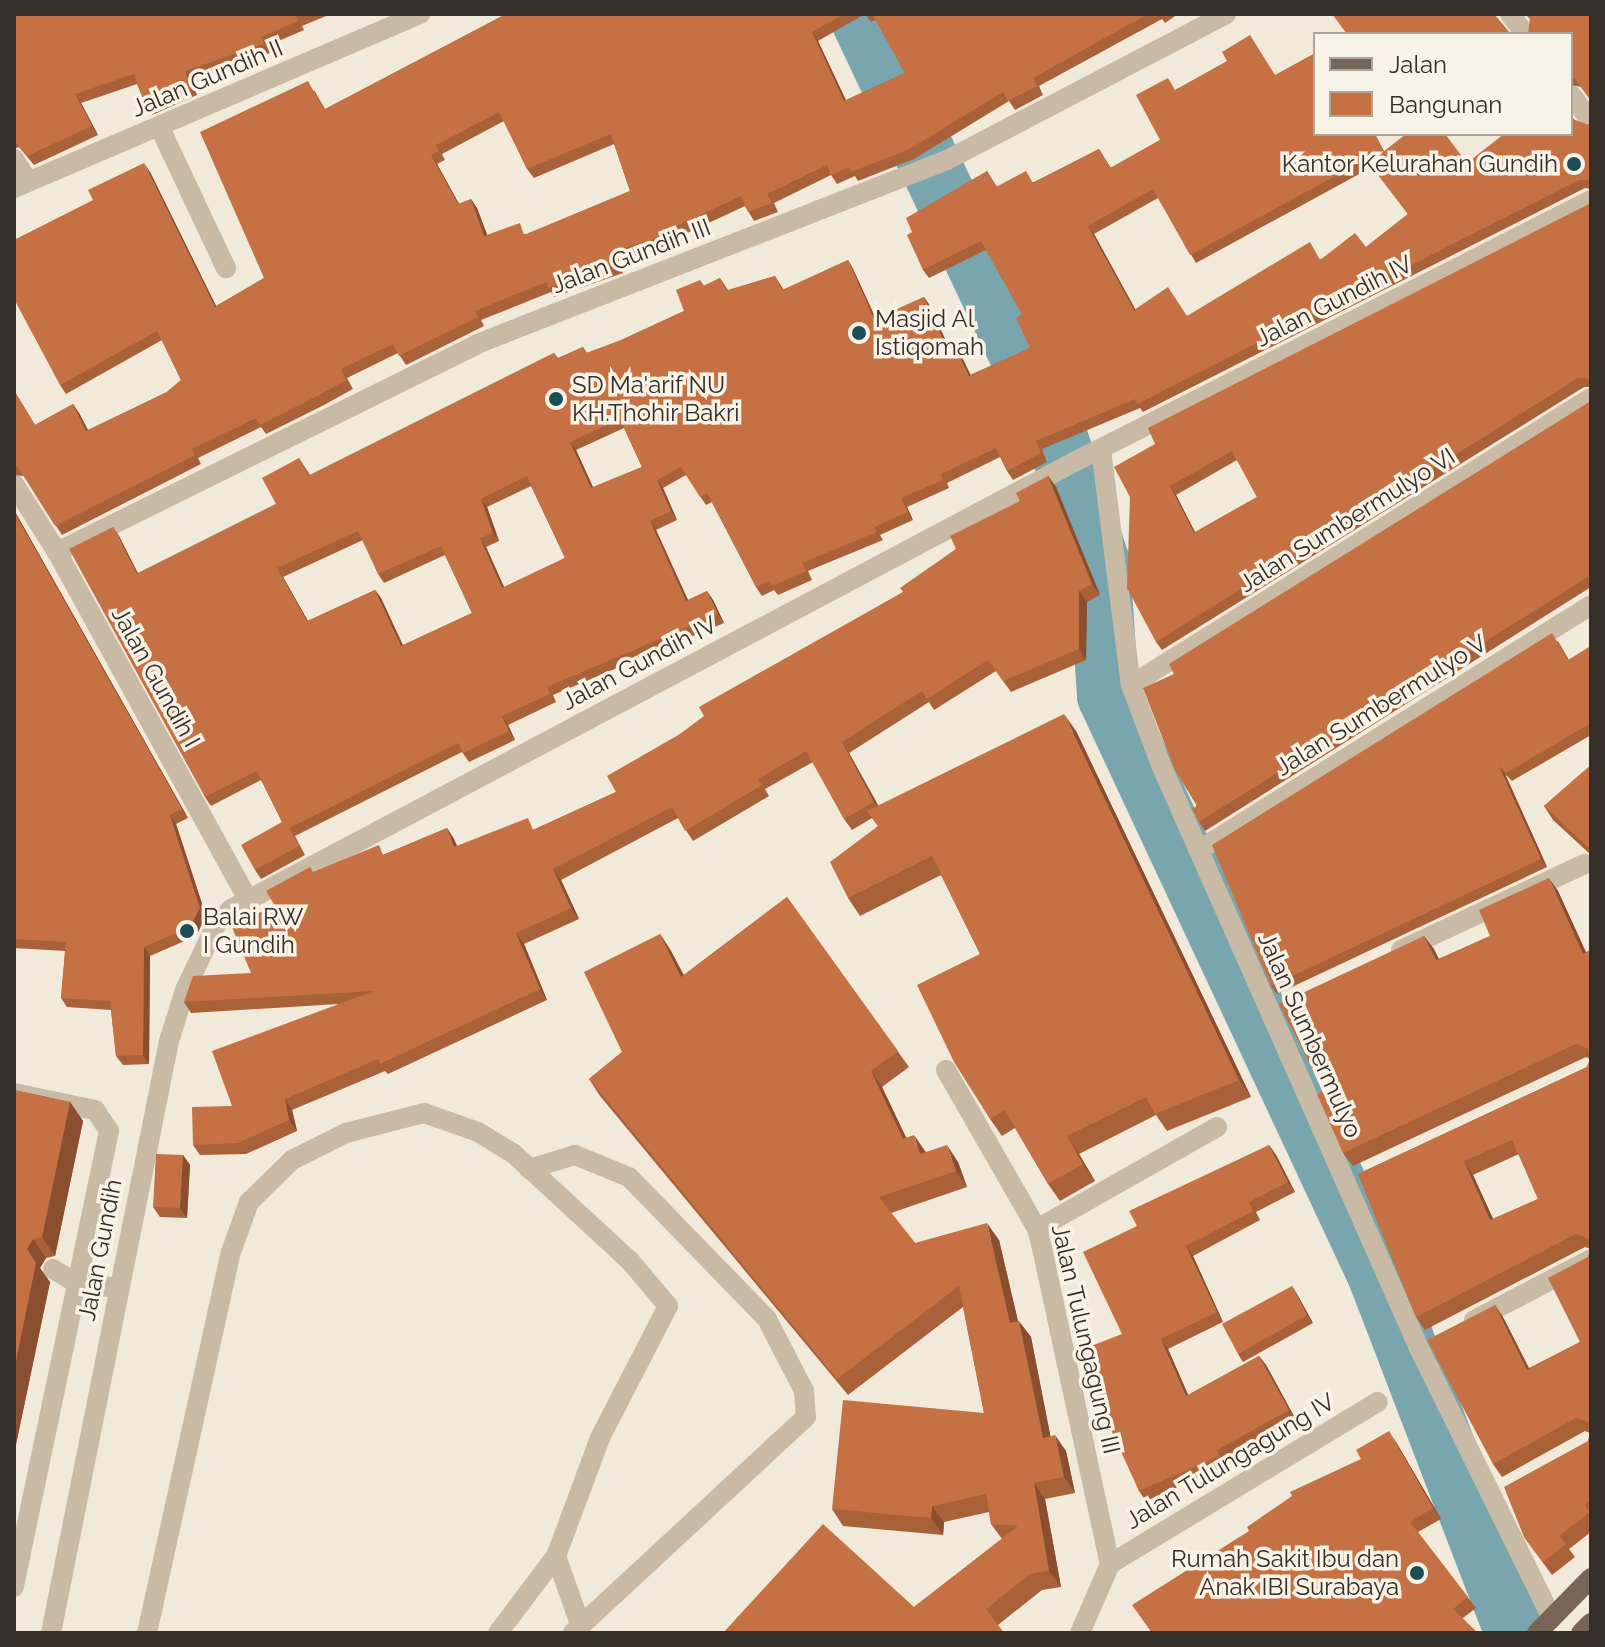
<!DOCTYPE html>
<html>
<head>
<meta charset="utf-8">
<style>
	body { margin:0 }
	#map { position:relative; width:1605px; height:1647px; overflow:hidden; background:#f1e9da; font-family:Raleway,sans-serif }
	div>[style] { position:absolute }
	.river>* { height:62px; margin:-31px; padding:0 31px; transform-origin:31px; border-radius:31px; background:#79a6ae }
	.minor>* { height:20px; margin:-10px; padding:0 10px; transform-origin:10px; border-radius:10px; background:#c9baa6 }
	.major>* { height:20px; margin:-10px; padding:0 10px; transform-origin:10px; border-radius:10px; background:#776658 }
	.wall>* { inset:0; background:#a9613a }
	.shaded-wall>* { inset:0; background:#8a4f30 }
	.building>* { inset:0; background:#c57144 }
	.dots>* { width:22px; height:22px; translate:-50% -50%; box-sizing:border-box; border:4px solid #f9f2e6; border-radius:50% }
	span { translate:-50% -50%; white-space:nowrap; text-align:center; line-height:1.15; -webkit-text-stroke:7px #f9f2e6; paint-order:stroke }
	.street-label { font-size:24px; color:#352d27 }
	.poi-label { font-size:24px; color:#352d27 }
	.right { translate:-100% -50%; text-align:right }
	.left { translate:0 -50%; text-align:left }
	.frame { position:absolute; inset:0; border:16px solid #352d27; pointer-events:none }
	.legend { position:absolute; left:1313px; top:32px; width:260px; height:104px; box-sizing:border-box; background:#f9f2e6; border:2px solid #aba39a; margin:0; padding:10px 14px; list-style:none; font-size:24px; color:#352d27 }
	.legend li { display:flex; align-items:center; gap:16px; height:40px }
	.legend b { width:40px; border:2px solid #aba39a }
</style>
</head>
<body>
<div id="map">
	<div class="river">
		<i style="left:859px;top:14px;width:449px;rotate:64.7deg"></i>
		<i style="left:1051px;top:420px;width:151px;rotate:71.4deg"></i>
		<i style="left:1099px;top:563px;width:133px;rotate:86.1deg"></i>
		<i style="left:1108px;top:696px;width:638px;rotate:64.96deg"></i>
		<i style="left:1378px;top:1274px;width:385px;rotate:69deg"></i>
	</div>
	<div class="minor">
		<i style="left:1510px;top:14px;width:25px;rotate:53deg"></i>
		<i style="left:1571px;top:95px;width:33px;rotate:52deg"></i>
		<i style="left:160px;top:128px;width:155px;rotate:64.8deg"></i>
		<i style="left:14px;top:159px;width:26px;rotate:58deg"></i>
		<i style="left:14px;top:188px;width:442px;rotate:-23.2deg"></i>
		<i style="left:1101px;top:449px;width:238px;rotate:82.8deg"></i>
		<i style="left:1131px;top:685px;width:85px;rotate:69.4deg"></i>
		<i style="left:1161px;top:765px;width:638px;rotate:66.13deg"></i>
		<i style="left:1419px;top:1348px;width:301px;rotate:63.8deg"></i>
		<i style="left:14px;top:484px;width:80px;rotate:57.7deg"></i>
		<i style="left:57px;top:552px;width:395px;rotate:61.2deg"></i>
		<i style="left:57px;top:552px;width:469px;rotate:-26.3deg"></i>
		<i style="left:477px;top:344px;width:505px;rotate:-21.38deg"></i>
		<i style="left:947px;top:160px;width:315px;rotate:-27.6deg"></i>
		<i style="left:1131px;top:685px;width:542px;rotate:-31.96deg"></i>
		<i style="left:1199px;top:850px;width:462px;rotate:-32deg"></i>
		<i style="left:1401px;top:950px;width:203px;rotate:-25.1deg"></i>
		<i style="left:946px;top:1070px;width:183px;rotate:60.2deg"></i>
		<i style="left:1037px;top:1229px;width:20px;rotate:75deg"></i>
		<i style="left:1042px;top:1248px;width:323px;rotate:77.9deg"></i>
		<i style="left:1110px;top:1564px;width:75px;rotate:113.5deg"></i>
		<i style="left:14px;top:1093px;width:83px;rotate:11.9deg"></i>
		<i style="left:95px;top:1110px;width:25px;rotate:56deg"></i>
		<i style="left:109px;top:1131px;width:466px;rotate:101.8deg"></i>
		<i style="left:529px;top:1169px;width:48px;rotate:-16.9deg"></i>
		<i style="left:575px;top:1155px;width:58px;rotate:22.2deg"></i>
		<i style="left:629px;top:1177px;width:198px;rotate:45.8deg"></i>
		<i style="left:767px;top:1319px;width:81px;rotate:62.8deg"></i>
		<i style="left:804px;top:1391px;width:26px;rotate:86deg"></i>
		<i style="left:806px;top:1417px;width:318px;rotate:137.2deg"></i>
		<i style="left:1037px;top:1229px;width:207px;rotate:-29.5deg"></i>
		<i style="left:53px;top:1269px;width:27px;rotate:31deg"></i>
		<i style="left:76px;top:1283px;width:43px;rotate:6.6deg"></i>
		<i style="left:1474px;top:1320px;width:132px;rotate:-27.5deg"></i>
		<i style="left:556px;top:1556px;width:72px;rotate:70.6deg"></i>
		<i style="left:1110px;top:1564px;width:313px;rotate:-31.2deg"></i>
		<i style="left:51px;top:1633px;width:604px;rotate:-78.73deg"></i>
		<i style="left:169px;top:1041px;width:53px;rotate:-72.6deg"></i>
		<i style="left:185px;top:990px;width:72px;rotate:-64.5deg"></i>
		<i style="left:216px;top:925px;width:22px;rotate:-47deg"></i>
		<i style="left:231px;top:909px;width:961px;rotate:-27.93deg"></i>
		<i style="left:1080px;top:459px;width:573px;rotate:-26.88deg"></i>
		<i style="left:147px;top:1633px;width:390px;rotate:-77.6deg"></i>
		<i style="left:231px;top:1252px;width:53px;rotate:-70.2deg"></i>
		<i style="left:249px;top:1202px;width:60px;rotate:-44.3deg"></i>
		<i style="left:292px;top:1160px;width:60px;rotate:-26.6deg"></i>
		<i style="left:346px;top:1133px;width:81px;rotate:-14.4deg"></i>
		<i style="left:424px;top:1113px;width:57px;rotate:19.4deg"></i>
		<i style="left:478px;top:1132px;width:42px;rotate:31.4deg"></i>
		<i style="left:514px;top:1154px;width:158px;rotate:42.7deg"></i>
		<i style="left:630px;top:1261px;width:59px;rotate:49.8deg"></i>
		<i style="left:668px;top:1306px;width:148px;rotate:117.3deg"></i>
		<i style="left:600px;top:1438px;width:126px;rotate:110.4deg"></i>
		<i style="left:556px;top:1556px;width:96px;rotate:127deg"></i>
	</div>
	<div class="major">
		<i style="left:1537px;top:1633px;width:77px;rotate:-45.5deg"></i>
		<i style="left:1581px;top:1633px;width:14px;rotate:-45deg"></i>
	</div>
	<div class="wall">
		<i style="clip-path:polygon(14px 14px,331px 14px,302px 26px,304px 30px,267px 46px,270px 53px,191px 80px,197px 95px,152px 115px,146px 106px,137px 84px,81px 103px,98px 135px,34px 165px,19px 147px,14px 149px)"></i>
		<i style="clip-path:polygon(evenodd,506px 14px,1178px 14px,1165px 23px,1162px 19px,1039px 86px,1043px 95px,1015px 110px,1009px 101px,914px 159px,858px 181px,855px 176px,837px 184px,831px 175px,774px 203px,778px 212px,754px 221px,745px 206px,683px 235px,685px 240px,618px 261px,623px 273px,554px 297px,551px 292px,481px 320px,484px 326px,406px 365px,398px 353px,347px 378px,353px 389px,324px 405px,266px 434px,261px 427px,198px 458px,201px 464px,62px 535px,24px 476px,14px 475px,14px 390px,35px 425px,73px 404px,79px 413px,88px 430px,167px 392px,181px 380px,162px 340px,66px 394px,60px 385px,15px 240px,150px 172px,216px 306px,264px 278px,314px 90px,325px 109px,506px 14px,865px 14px,871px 22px,876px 20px,905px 73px,846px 100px,818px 41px,865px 14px,506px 14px,504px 121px,527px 169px,534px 178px,614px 144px,630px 191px,527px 234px,487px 235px,477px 208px,471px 199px,459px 204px,437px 164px,445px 160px,442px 154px,504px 121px)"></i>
		<i style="clip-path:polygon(1525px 14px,1591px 14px,1581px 87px,1571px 85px,1571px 34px,1530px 19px)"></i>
		<i style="clip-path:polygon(evenodd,1275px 75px,1315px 134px,1375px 134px,1384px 151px,1467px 163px,1575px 120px,1588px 125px,1591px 120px,1591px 189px,1585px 188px,1143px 412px,1140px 408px,1042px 449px,1047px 462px,1013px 480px,1007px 471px,1000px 457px,947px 483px,949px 488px,907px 507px,913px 520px,880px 535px,883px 540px,808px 571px,812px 580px,778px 595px,774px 590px,762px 596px,756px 587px,712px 502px,706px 505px,686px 475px,663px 488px,677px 520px,656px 530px,688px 600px,707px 591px,713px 600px,724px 623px,553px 695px,556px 702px,508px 725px,515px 740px,469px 762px,462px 752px,295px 836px,305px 855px,261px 879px,255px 870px,282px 822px,261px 780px,211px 806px,205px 797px,119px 536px,138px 573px,276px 504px,299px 458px,310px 475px,554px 353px,558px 358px,583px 347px,587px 353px,619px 341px,684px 311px,700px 280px,704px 286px,720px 278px,728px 290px,775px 276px,784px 290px,848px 260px,853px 269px,876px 319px,924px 297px,930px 306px,948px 345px,953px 343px,959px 351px,970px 375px,1030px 348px,1022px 314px,986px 250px,929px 278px,923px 270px,912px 232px,987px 171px,997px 187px,1034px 182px,1099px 149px,1111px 168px,1160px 140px,1176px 89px,1275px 75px,1372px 167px,1408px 214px,1366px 247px,1321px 259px,1187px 316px,1135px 309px,1094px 234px,1158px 198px,1196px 263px,1372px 167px,1275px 75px,624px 428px,642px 467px,593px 487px,576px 450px,624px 428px,1275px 75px,531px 486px,565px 558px,504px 587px,486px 547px,499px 541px,487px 507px,531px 486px,1275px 75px,363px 540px,378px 574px,384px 583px,445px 555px,472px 613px,403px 645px,381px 598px,375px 590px,308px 621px,283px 577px,363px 540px)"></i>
		<i style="clip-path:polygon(evenodd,1591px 203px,1591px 387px,1584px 387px,1162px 650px,1156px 642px,1130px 497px,1591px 203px,1237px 460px,1257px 497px,1195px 532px,1176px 495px,1237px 460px)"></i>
		<i style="clip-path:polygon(1591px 401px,1591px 587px,1205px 831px,1199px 822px,1174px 674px)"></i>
		<i style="clip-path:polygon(1048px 476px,1056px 487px,1100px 595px,1087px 602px,1086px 660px,1011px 692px,996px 671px,934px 710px,929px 702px,849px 753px,878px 806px,1076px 731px,1251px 1097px,1167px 1131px,1156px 1115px,1079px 1154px,1095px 1181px,1060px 1201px,1048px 1184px,1015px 1128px,1002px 1136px,990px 1119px,980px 954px,941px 875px,860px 916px,848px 898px,878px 826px,872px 818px,852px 830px,844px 819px,813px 762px,765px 789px,769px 796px,693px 841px,678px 818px,561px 880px,579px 919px,524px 944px,547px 1000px,388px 1074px,385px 1071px,292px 1110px,297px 1131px,246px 1154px,200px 1155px,193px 1145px,338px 1004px,191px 1013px,184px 1002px,251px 973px,275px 906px,314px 872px,385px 854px,447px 828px,454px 839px,457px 846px,535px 829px,616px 792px,680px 734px,903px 592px,956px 549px,1020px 501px)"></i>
		<i style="clip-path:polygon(14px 510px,188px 818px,176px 824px,206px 916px,196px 936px,150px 956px,149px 1064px,123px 1065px,116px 1056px,111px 1010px,67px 1007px,61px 998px,65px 951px,14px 948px)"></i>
		<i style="clip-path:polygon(1558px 641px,1569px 660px,1591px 646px,1591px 735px,1512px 781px,1505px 774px,1547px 867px,1277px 994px,1271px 986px)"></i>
		<i style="clip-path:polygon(1591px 765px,1591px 855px,1553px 820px,1544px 806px)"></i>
		<i style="clip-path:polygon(evenodd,1558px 891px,1586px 952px,1591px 950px,1591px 1532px,1569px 1549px,1575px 1557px,1552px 1575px,1524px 1537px,1588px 1441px,1590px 1433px,1585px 1431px,1502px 1477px,1493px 1464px,1495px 1305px,1504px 1319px,1529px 1368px,1580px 1342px,1588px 1257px,1591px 1249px,1585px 1247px,1425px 1330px,1416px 1317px,1358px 1174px,1587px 1067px,1590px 1059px,1586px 1057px,1353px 1166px,1343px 1153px,1324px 1091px,1424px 936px,1439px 959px,1490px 936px,1558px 891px,1519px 1154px,1538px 1199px,1493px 1219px,1473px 1175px,1519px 1154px)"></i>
		<i style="clip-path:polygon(787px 897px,909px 1067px,882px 1087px,906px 1137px,926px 1152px,958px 1162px,967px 1187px,891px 1213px,915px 1243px,999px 1240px,1018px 1321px,1031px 1337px,1050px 1436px,1066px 1451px,1075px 1493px,1045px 1499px,1061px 1587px,1042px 1590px,998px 1625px,914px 1607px,1002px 1539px,991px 1524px,989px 1512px,944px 1522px,943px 1535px,843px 1526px,832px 1509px,984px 1413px,963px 1307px,848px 1395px,600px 1096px,589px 1079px,622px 1052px,660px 934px,671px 951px,684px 975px)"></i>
		<i style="clip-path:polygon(14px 1090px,70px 1102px,83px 1121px,55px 1256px,46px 1258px,40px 1268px,50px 1282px,14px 1454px)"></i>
		<i style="clip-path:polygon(1269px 1145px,1276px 1155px,1295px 1192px,1256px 1212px,1260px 1220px,1193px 1256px,1223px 1322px,1168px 1349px,1188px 1395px,1259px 1356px,1266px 1365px,1296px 1420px,1224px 1460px,1226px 1466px,1146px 1501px,1139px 1491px,1098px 1381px,1099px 1370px,1122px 1334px,1137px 1226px)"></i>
		<i style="clip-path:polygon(183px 1155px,190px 1165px,187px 1218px,160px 1217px,153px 1207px)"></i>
		<i style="clip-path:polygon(1292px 1286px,1313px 1323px,1243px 1362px,1238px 1354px)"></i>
		<i style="clip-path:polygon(1396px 1442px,1441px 1519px,1418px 1532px,1476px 1608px,1463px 1618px,1152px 1633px)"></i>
	</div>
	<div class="shaded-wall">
		<i style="clip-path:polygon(812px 32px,818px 41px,850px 110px,844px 101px)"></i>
		<i style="clip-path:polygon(185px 71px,191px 80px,197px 95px,191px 86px)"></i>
		<i style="clip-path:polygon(75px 94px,81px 103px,98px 135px,92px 126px)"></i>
		<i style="clip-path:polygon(431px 155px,437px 164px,464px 213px,458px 204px)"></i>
		<i style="clip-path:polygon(144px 163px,150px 172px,221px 316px,215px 307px)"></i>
		<i style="clip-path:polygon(471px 199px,477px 208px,491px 245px,484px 236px)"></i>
		<i style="clip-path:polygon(1088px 226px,1094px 234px,1140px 318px,1134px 310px)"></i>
		<i style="clip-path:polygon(612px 252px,618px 261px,623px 273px,617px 264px)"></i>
		<i style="clip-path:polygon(848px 260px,853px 269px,880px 328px,874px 319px)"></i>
		<i style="clip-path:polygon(924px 297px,930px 306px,952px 355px,946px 346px)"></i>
		<i style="clip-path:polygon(953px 343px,959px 351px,975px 384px,969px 376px)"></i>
		<i style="clip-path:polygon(73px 404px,79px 413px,93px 440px,86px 431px)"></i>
		<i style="clip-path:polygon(570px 442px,576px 450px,597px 496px,591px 488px)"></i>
		<i style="clip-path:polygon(1048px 476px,1056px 487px,1100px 595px,1092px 584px)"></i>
		<i style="clip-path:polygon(657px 480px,663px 488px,677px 520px,671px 511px)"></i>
		<i style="clip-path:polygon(1170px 486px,1176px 495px,1200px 542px,1194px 533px)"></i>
		<i style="clip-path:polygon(901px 498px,907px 507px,913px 520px,908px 512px)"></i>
		<i style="clip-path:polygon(481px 499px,487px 507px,499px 541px,493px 533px)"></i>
		<i style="clip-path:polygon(14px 510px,188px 818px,182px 809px,14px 512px)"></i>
		<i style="clip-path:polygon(650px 521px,656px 530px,692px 609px,686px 601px)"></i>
		<i style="clip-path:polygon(113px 527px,119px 536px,142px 583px,137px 574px)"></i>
		<i style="clip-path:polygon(480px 538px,486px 547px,508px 596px,502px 588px)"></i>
		<i style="clip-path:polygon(277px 568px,283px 577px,313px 630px,307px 621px)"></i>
		<i style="clip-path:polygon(375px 590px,381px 598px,407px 655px,401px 646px)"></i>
		<i style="clip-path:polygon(707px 591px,713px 600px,724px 623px,718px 614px)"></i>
		<i style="clip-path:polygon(1079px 591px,1087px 602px,1086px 660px,1079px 649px)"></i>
		<i style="clip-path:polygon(1064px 714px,1076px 731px,1251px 1097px,1239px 1080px)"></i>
		<i style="clip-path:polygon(502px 716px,508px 725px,515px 740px,509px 731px)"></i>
		<i style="clip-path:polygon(842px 742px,849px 753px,882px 812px,874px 802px)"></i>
		<i style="clip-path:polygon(1499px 766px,1505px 774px,1547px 867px,1541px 859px)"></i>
		<i style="clip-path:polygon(170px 815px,176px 824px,206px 916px,196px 936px,190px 927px)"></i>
		<i style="clip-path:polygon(447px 828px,454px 839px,462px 858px,454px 847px)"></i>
		<i style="clip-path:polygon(553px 869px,561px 880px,579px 919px,571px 908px)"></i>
		<i style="clip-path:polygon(1549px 878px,1558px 891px,1591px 964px,1583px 954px)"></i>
		<i style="clip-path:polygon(516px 933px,524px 944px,547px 1000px,540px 989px)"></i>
		<i style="clip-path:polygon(660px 934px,671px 951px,692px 993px,681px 977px)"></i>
		<i style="clip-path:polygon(1424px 936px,1434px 949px,1446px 974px,1436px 960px)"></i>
		<i style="clip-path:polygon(144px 947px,150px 956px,149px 1064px,143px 1055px)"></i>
		<i style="clip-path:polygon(871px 1071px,882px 1087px,914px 1155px,903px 1139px)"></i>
		<i style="clip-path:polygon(285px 1099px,292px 1110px,297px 1131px,289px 1120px)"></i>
		<i style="clip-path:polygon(70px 1102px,83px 1121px,55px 1256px,42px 1237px)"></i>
		<i style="clip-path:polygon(914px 1135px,925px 1151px,932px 1170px,920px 1154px)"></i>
		<i style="clip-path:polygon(1067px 1136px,1079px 1154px,1095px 1181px,1083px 1164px)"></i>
		<i style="clip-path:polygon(947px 1145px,958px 1162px,967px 1187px,956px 1171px)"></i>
		<i style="clip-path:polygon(1269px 1145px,1276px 1155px,1295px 1192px,1288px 1182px)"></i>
		<i style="clip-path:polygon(183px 1155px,190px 1165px,187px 1218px,180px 1208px)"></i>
		<i style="clip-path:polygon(1464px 1161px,1473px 1175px,1500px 1234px,1490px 1220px)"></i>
		<i style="clip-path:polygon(987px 1223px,999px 1240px,1022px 1339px,1010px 1323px)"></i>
		<i style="clip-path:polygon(33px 1239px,46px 1258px,40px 1268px,50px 1282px,14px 1454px,14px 1371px,27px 1249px)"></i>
		<i style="clip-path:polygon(1186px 1246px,1193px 1256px,1223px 1322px,1217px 1312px)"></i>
		<i style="clip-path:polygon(1292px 1286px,1297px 1294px,1313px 1323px,1307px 1315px)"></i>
		<i style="clip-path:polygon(1495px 1305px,1504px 1319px,1536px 1383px,1527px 1370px)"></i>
		<i style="clip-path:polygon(1019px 1321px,1031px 1337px,1054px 1454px,1043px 1438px)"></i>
		<i style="clip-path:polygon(1161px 1339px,1168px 1349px,1193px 1406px,1186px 1396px)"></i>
		<i style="clip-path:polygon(1259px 1356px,1266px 1365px,1296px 1420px,1289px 1410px)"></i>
		<i style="clip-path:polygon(1389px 1431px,1396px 1442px,1441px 1519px,1433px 1508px)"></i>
		<i style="clip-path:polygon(1055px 1435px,1066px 1451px,1075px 1493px,1064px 1477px)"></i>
		<i style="clip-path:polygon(1034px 1483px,1045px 1499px,1061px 1587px,1049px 1571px)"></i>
		<i style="clip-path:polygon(932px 1506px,944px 1522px,943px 1535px,931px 1518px)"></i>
	</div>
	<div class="building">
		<i style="clip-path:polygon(14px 14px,303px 14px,296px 17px,298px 21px,261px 37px,264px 44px,185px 71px,191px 86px,146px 106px,134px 74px,75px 94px,92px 126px,27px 156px,14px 140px)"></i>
		<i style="clip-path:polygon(evenodd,506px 14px,844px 14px,812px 32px,844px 101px,905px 73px,872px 14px,1148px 14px,1033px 78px,1037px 86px,1008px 101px,1003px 92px,908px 150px,851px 172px,849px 167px,831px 175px,827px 165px,767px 194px,772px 203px,748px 212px,741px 196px,677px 226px,679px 231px,612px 252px,617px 264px,548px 288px,546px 282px,475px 311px,478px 317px,399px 356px,393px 344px,341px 369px,346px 380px,317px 396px,260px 425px,256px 418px,192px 449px,195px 455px,55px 526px,18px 467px,14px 467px,14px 391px,35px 425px,73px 404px,86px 431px,167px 392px,181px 380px,157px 331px,60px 385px,14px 299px,14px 240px,93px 200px,88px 190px,144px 163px,215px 307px,264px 278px,200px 132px,308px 81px,324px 110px,506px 14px,499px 112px,527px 169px,611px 134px,630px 191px,524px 235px,520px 223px,484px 236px,471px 199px,458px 204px,431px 155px,439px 151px,436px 145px,499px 112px)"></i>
		<i style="clip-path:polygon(1332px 14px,1494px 14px,1511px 34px,1347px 34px)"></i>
		<i style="clip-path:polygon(1526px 14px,1591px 14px,1591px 101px,1575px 79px,1571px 78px,1571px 34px,1528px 34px,1530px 18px)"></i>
		<i style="clip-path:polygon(evenodd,1250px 35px,1275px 75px,1315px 53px,1315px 134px,1374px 134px,1383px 150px,1190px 255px,1153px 189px,1088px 226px,1134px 310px,1168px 287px,1187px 316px,1310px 242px,1320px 260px,1355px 233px,1366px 247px,1408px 214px,1369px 163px,1406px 134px,1445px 134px,1467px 163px,1504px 134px,1571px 134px,1571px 115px,1575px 120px,1588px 125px,1591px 120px,1591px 180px,1579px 180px,1137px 404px,1135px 399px,1036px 441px,1041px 453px,1007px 471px,996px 448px,941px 474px,943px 480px,901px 498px,908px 512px,874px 527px,877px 532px,802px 563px,806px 571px,772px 586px,769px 581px,756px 587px,707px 493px,700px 497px,681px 467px,657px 480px,671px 511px,650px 521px,686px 601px,707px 591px,718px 614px,547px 687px,550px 694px,502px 716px,509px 731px,463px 753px,458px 743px,289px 828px,299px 846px,255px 870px,241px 845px,282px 822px,257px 771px,205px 797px,69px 549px,113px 527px,137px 574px,276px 504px,262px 478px,299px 458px,308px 476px,554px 353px,557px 359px,583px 347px,586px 353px,619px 341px,684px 311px,676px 290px,700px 280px,703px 286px,720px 278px,726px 291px,775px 276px,782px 290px,848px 260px,874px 319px,924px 297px,946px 346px,953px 343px,969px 376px,1030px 348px,1016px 318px,1022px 314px,981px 241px,923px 270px,907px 235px,912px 232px,906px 218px,987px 171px,996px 187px,1026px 171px,1033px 183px,1099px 149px,1110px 168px,1160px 140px,1136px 95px,1168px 78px,1175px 90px,1227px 61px,1222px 52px,1250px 35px,620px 419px,642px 467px,591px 488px,570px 442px,620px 419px,1250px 35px,527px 476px,565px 558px,502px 588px,480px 538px,493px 533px,481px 499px,527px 476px,1250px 35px,358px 531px,378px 574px,441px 546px,472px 613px,401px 646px,375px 590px,307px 621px,277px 568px,358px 531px)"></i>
		<i style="clip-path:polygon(evenodd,1591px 203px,1591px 379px,1578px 378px,1156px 642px,1127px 588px,1130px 497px,1114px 467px,1155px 444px,1148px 428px,1591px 203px,1232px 451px,1257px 497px,1194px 533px,1170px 486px,1232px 451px)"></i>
		<i style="clip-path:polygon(1591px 401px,1591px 575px,1199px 822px,1192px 809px,1197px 806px,1175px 770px,1143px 688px,1174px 674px,1169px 664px)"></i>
		<i style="clip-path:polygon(1048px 476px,1092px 584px,1079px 591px,1079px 649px,1003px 681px,988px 660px,927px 699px,922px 691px,842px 742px,874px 802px,844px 819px,806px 751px,758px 779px,762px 785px,685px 831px,672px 807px,553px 869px,571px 908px,516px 933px,540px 989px,380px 1064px,378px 1059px,285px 1099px,289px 1120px,238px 1143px,193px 1145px,192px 1107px,232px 1106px,212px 1051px,374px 991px,184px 1002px,193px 976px,251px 973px,231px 925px,275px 906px,266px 891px,310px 867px,313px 872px,379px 845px,383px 855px,447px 828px,454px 847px,528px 818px,533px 830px,616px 792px,607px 776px,680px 734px,704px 716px,699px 707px,903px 592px,900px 588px,956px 549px,950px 536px,1020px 501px,1016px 493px)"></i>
		<i style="clip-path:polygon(14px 512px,182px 809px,170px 815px,200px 908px,190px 927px,144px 947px,143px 1055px,116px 1056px,110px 1001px,61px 998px,66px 942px,14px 939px)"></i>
		<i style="clip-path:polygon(1552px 633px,1568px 660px,1591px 646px,1591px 723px,1506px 773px,1499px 766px,1541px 859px,1271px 986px,1212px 845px)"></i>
		<i style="clip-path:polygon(1064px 714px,1239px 1080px,1155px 1114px,1146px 1097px,1067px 1136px,1083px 1164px,1048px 1184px,1005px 1110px,990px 1119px,954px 1062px,917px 985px,980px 954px,932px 856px,848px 898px,830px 862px,878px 826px,867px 811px)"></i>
		<i style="clip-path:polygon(1591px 765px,1591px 850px,1544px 806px)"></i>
		<i style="clip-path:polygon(1549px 878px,1583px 954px,1591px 950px,1591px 1050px,1576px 1044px,1343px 1153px,1317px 1094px,1324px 1091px,1279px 1004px,1424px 936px,1436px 960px,1490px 936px,1479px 910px)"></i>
		<i style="clip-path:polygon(787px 897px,898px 1051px,871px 1071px,903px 1139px,914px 1135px,920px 1154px,947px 1145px,956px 1171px,879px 1197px,915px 1243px,987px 1223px,1010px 1323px,1019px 1321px,1043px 1438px,1055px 1435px,1064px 1477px,1034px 1483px,1049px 1571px,1030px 1574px,986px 1609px,1004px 1633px,723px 1633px,823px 1524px,914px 1607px,1018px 1526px,991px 1524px,986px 1494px,932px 1506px,931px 1518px,832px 1509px,843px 1400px,984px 1413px,959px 1286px,837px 1379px,589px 1079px,622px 1052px,584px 972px,660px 934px,681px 977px)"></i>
		<i style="clip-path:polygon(evenodd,1591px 1058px,1591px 1240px,1576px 1234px,1416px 1317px,1358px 1174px,1587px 1067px,1591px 1058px,1512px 1140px,1538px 1199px,1490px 1220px,1464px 1161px,1512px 1140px)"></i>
		<i style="clip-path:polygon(14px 1090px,70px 1102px,42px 1237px,33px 1239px,27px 1249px,36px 1263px,14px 1371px)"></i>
		<i style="clip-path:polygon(1269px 1145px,1288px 1182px,1249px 1202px,1253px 1211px,1186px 1246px,1217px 1312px,1161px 1339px,1186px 1396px,1259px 1356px,1289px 1410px,1217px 1450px,1219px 1456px,1139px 1491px,1090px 1384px,1098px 1381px,1094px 1372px,1099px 1370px,1091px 1346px,1122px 1334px,1083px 1252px,1137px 1226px,1129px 1211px)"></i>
		<i style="clip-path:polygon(156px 1154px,183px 1155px,180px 1208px,153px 1207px)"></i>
		<i style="clip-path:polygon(1591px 1248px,1591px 1423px,1576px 1418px,1493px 1464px,1427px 1340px,1495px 1305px,1527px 1370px,1580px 1342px,1548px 1278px,1588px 1257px)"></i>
		<i style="clip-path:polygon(1292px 1286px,1307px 1315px,1238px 1354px,1222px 1324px)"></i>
		<i style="clip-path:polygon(1389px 1431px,1433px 1508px,1410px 1522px,1468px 1597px,1453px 1609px,1478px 1633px,1152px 1633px,1132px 1605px,1249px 1531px,1247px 1527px,1292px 1496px,1290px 1492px,1361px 1459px,1356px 1450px)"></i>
		<i style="clip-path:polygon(1591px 1431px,1591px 1500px,1585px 1505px,1590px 1512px,1559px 1536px,1566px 1544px,1543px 1562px,1524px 1537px,1504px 1487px,1588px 1441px)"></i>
	</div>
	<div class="dots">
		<i style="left:1574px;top:164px;background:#1d4d56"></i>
		<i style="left:859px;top:333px;background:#1d4d56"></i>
		<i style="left:556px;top:399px;background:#1d4d56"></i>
		<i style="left:187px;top:931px;background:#1d4d56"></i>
		<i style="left:1417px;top:1573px;background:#1d4d56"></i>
	</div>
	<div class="street-label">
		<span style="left:207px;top:78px;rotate:-23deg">Jalan Gundih II</span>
		<span style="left:631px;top:256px;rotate:-21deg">Jalan Gundih III</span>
		<span style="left:1334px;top:301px;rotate:-27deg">Jalan Gundih IV</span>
		<span style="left:1347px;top:520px;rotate:-32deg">Jalan Sumbermulyo VI</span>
		<span style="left:639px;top:663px;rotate:-28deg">Jalan Gundih IV</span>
		<span style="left:156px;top:677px;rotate:61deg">Jalan Gundih I</span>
		<span style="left:1381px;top:705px;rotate:-32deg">Jalan Sumbermulyo V</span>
		<span style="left:1310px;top:1035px;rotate:66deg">Jalan Sumbermulyo</span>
		<span style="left:100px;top:1250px;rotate:-79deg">Jalan Gundih</span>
		<span style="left:1086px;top:1339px;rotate:77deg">Jalan Tulungagung III</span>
		<span style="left:1230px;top:1461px;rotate:-31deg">Jalan Tulungagung IV</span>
	</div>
	<div class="poi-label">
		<span class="right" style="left:1558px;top:164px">Kantor Kelurahan Gundih</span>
		<span class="left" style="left:875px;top:333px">Masjid Al<br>Istiqomah</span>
		<span class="left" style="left:572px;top:399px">SD Ma'arif NU<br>KH.Thohir Bakri</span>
		<span class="left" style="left:203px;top:931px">Balai RW<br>I Gundih</span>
		<span class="right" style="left:1399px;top:1573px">Rumah Sakit Ibu dan<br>Anak IBI Surabaya</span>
	</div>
	<div class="frame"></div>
	<ul class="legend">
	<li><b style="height:10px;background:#776658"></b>Jalan</li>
	<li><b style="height:22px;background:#c57144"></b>Bangunan</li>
	</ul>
</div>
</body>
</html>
